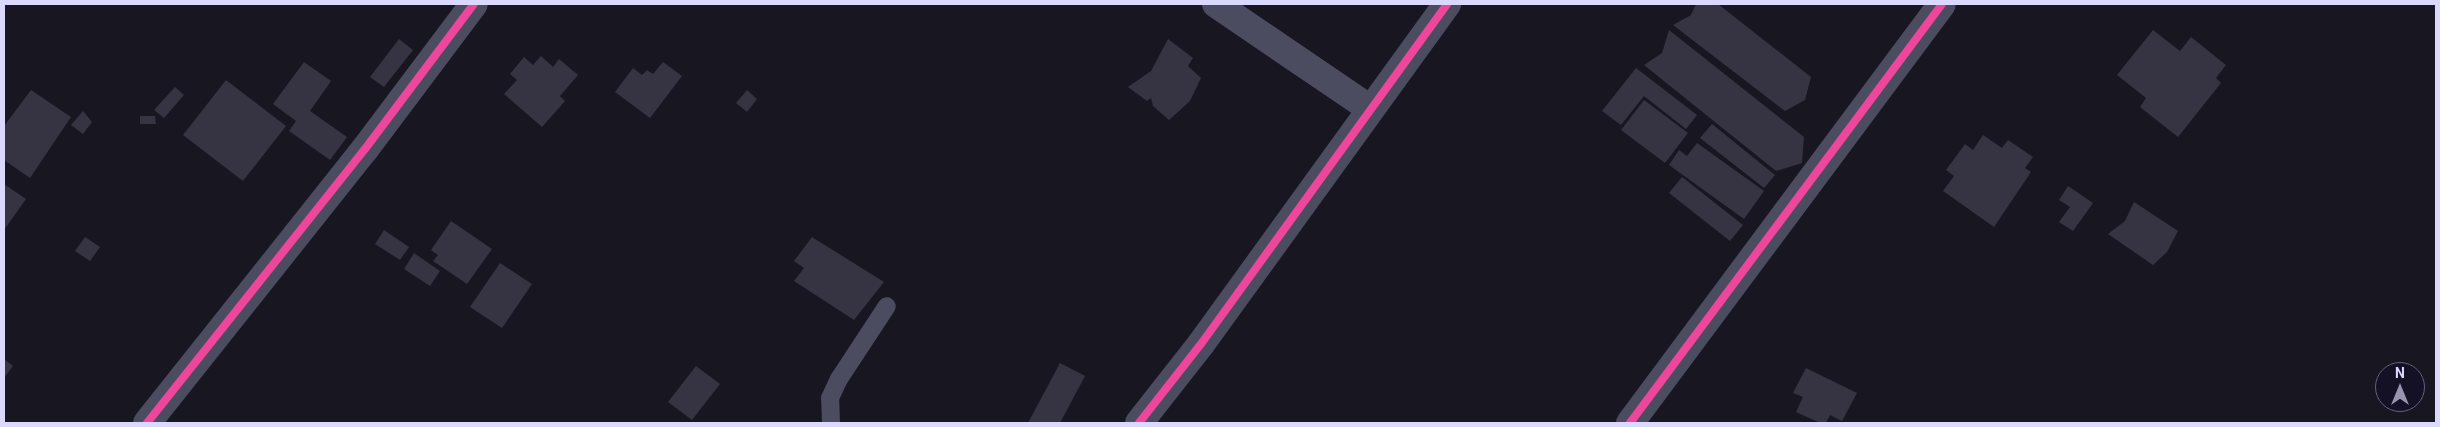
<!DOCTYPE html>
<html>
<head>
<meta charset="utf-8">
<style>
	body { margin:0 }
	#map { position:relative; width:2440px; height:427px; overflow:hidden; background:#181621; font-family:Roboto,sans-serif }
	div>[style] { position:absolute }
	.building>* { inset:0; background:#363443 }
	.lane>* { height:18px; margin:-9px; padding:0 9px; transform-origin:9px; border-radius:9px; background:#4c4c61 }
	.street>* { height:28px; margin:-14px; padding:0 14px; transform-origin:14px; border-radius:14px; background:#4c4c61 }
	.cycleway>* { height:8px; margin:-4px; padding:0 4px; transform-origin:4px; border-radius:4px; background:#ed469a }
	span { translate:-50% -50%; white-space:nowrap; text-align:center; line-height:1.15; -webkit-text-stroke:4.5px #141126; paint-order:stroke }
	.frame { position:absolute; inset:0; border:5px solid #dbd8fd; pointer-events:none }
	.north { position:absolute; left:2375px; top:362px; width:50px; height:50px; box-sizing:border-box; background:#141126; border:1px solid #64617c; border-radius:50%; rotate:0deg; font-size:14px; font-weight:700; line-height:20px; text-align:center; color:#dbd8fd }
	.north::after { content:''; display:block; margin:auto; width:18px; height:22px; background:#9794b0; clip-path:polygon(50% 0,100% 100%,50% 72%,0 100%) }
</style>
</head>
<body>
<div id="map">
	<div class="building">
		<i style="clip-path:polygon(1696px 4px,1718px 4px,1811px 77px,1805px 100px,1785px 111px,1673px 25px,1691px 15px)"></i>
		<i style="clip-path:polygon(1669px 30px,1804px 137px,1802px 163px,1776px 171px,1644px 65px,1662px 53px)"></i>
		<i style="clip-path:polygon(2153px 30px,2180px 51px,2191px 37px,2226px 65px,2216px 78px,2221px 83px,2178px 137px,2140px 107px,2146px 98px,2117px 75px)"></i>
		<i style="clip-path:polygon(399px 39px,413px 50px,384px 87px,370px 77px)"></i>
		<i style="clip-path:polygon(1168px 39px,1193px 58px,1188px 66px,1201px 78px,1190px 101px,1169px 120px,1153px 106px,1151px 98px,1147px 101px,1128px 87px,1151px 71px)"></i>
		<i style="clip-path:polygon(541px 56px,553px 67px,559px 59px,578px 75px,560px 96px,565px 101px,542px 127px,504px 94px,517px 80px,510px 74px,524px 57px,533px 65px)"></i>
		<i style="clip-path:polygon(304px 62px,331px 81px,310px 111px,347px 137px,330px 160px,289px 131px,296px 121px,273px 104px)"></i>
		<i style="clip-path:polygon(663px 62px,682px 76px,650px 118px,615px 92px,633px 68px,642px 75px,647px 70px,653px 74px)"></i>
		<i style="clip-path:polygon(1636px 68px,1697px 115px,1686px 129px,1644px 96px,1621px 125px,1602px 111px)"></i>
		<i style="clip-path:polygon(226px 80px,286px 126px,243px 181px,183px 135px)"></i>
		<i style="clip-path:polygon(175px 87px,184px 95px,164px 118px,154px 110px)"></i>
		<i style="clip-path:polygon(31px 90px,71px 117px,30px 178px,4px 160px,4px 126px)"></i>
		<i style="clip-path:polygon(747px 90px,757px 99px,747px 112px,736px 103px)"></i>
		<i style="clip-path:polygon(1644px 100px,1688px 133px,1665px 163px,1621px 130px)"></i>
		<i style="clip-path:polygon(83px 111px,92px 122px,83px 134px,71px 125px)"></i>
		<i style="clip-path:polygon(140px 116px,155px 116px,156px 124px,140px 124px)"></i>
		<i style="clip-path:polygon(1712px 124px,1775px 175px,1764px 188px,1700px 138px)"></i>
		<i style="clip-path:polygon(1983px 135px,2002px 148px,2008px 140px,2033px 157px,2025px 168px,2031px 172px,1994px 227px,1943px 191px,1954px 176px,1946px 170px,1965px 144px,1973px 150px)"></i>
		<i style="clip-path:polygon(1697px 143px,1764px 191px,1744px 219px,1669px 165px,1679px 150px,1687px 156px)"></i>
		<i style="clip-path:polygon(1682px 177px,1743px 225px,1730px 241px,1669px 193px)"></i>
		<i style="clip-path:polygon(4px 184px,26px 199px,4px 230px)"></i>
		<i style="clip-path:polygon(2068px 186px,2093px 203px,2073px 231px,2059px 222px,2070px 207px,2059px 200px)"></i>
		<i style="clip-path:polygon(2134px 202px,2178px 231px,2167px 252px,2153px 265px,2108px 234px,2125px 221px)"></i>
		<i style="clip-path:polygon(451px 221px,492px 249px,467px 284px,433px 261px,438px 255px,431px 250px)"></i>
		<i style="clip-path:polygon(384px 230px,409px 247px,400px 260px,375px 244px)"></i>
		<i style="clip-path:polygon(85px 237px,100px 247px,90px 261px,75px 251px)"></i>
		<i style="clip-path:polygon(812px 237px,884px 282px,854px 320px,794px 281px,804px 268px,794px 261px)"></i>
		<i style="clip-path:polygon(414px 253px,440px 271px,430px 286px,404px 269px)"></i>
		<i style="clip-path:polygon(500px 263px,532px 284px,502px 328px,470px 307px)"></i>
		<i style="clip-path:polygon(4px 359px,13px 366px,4px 378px)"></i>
		<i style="clip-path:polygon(1060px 363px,1085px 376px,1060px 423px,1028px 423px)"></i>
		<i style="clip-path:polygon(696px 366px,720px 384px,692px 420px,668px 402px)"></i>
		<i style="clip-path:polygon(1806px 368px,1857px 393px,1842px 421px,1830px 415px,1826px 423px,1820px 423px,1796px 412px,1803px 397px,1793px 393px)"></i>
	</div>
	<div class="lane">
		<i style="left:831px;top:423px;width:25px;rotate:-92deg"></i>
		<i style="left:830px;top:398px;width:21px;rotate:-65deg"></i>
		<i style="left:839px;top:379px;width:87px;rotate:-56.7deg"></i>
	</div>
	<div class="street">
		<i style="left:1216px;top:4px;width:185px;rotate:34.2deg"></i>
		<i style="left:147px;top:423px;width:350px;rotate:-51.5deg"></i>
		<i style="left:365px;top:149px;width:181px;rotate:-53.1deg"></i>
		<i style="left:1139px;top:423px;width:100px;rotate:-51.9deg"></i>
		<i style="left:1201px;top:344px;width:420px;rotate:-54.1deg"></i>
		<i style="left:1630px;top:423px;width:522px;rotate:-53.33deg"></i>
	</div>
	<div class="cycleway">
		<i style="left:147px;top:423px;width:350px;rotate:-51.5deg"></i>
		<i style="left:365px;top:149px;width:181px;rotate:-53.1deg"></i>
		<i style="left:1139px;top:423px;width:100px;rotate:-51.9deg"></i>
		<i style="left:1201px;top:344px;width:420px;rotate:-54.1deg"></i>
		<i style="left:1630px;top:423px;width:522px;rotate:-53.33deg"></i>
	</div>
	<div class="frame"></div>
	<div class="north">N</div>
</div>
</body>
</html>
